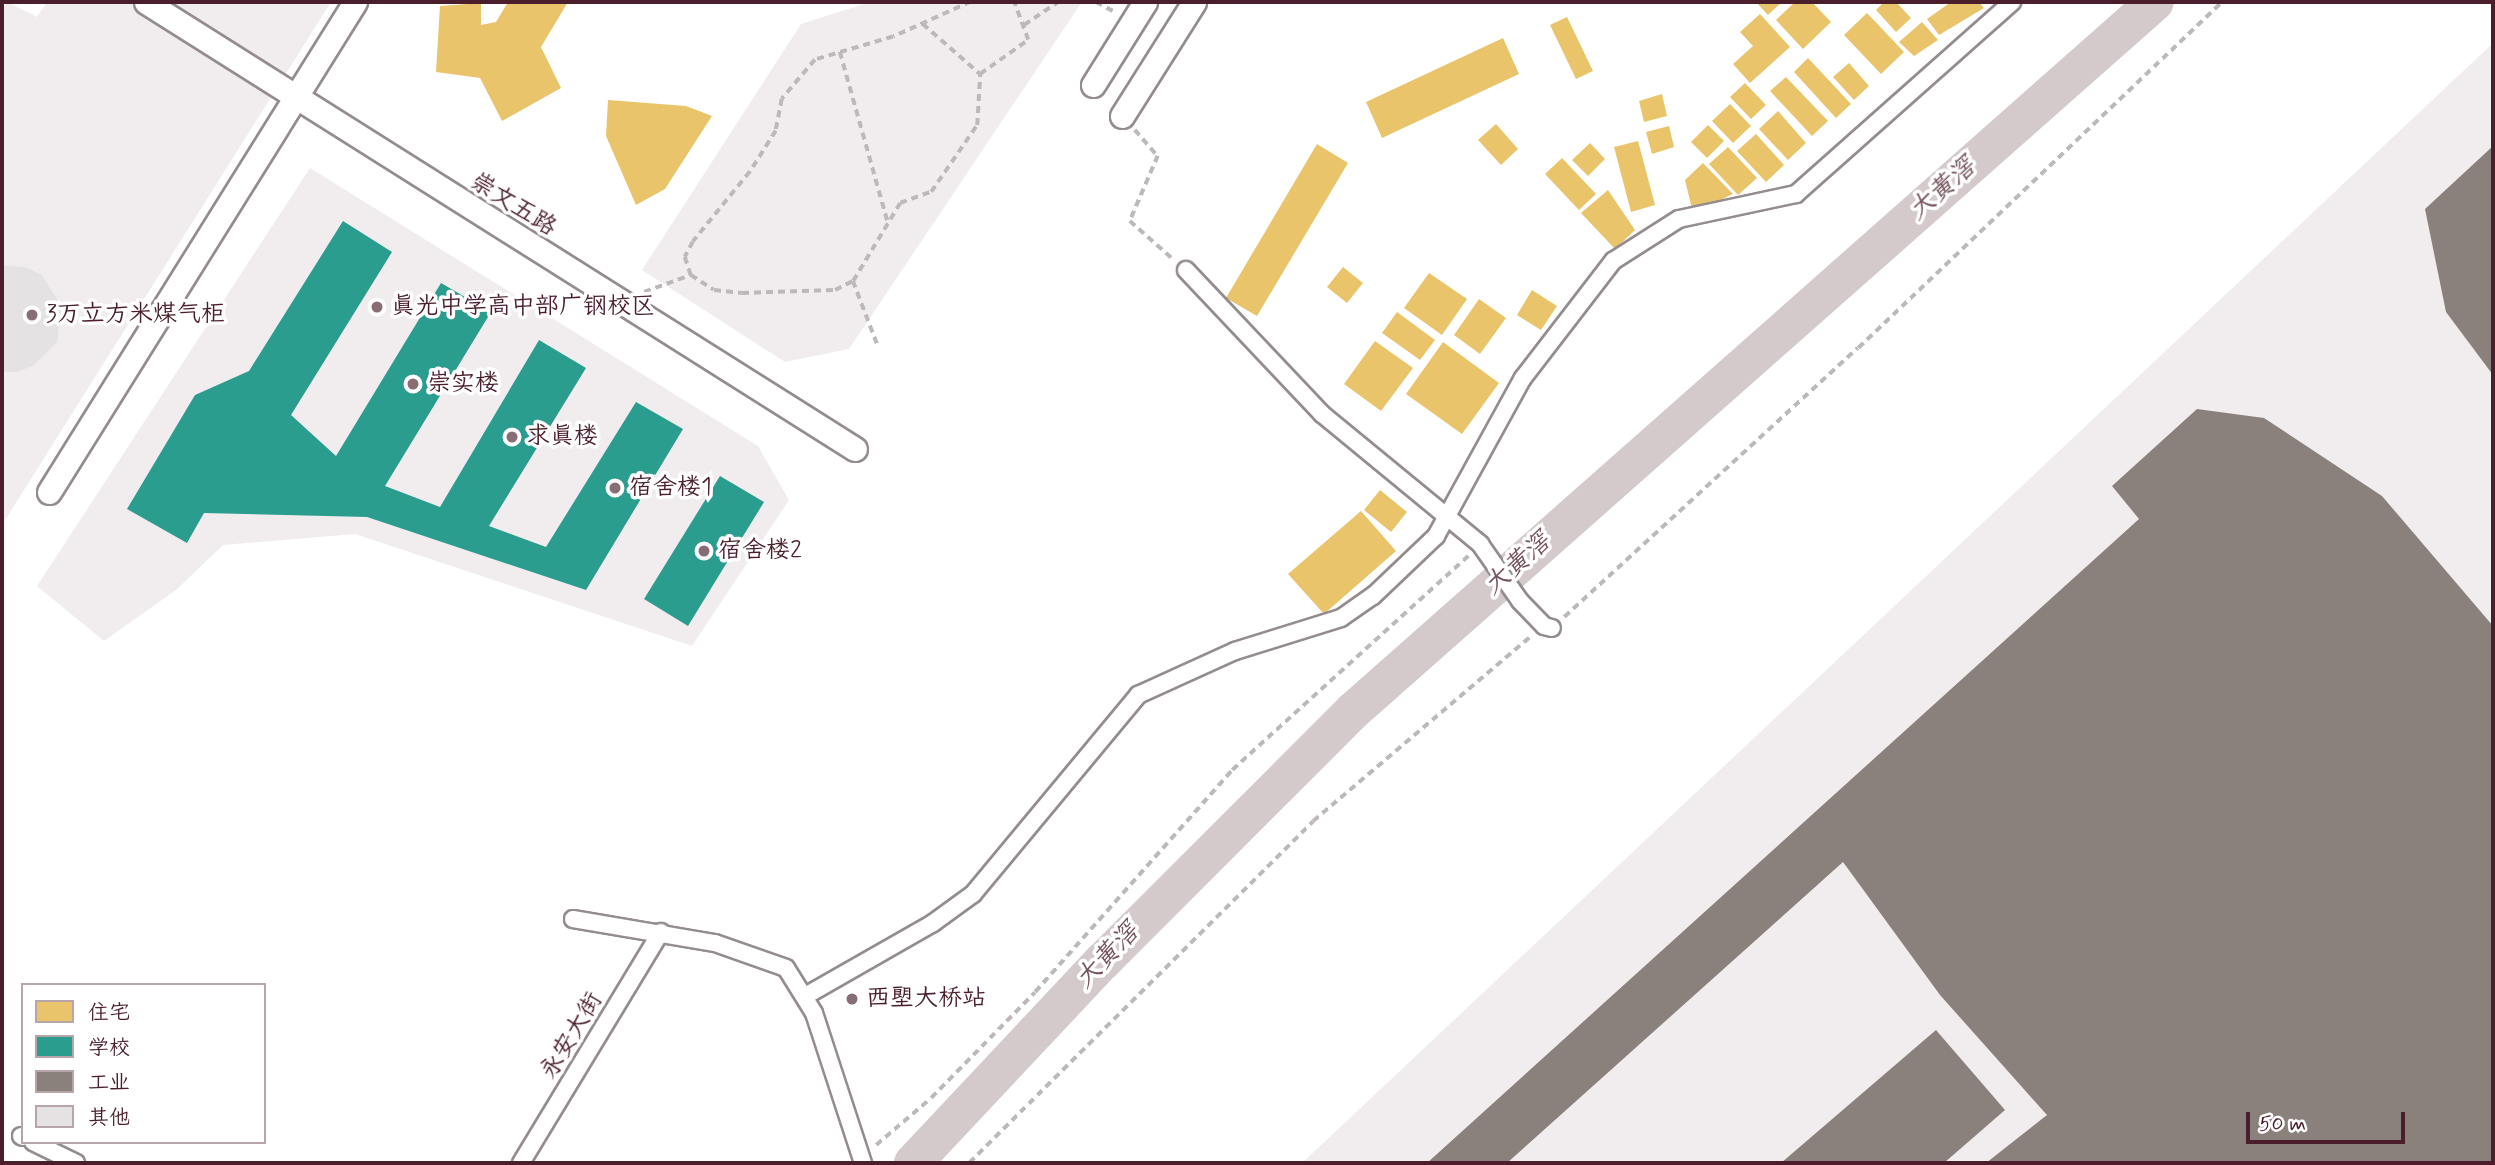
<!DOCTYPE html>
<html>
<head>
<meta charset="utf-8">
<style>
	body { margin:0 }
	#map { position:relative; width:2495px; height:1165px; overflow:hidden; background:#fff; font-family:Mynerve,"LXGW WenKai TC",sans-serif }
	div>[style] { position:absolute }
	.built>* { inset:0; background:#f1edee }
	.homes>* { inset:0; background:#e9c46a }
	.schools>* { inset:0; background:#2a9d8f }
	.industry>* { inset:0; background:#8a817c }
	.river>* { height:38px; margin:-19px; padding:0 19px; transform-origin:19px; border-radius:19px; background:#d4cacc }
	.building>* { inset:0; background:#e4e2e3 }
	.path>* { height:3.5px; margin-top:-1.75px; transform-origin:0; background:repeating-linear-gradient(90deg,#bdb8b9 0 7px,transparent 0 12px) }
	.roads { filter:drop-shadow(2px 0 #948c8e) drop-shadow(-2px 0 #948c8e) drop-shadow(0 2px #948c8e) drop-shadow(0 -2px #948c8e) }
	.street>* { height:16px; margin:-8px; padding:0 8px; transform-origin:8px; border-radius:8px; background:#fff }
	.secondary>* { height:23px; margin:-11.5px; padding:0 11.5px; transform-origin:11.5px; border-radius:11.5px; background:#fff }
	.dots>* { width:19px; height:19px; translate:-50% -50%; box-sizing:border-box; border:4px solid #fff; border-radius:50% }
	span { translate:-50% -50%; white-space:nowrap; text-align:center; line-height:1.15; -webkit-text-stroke:7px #fff; paint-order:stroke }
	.street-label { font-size:24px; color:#4a1f2b }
	.poi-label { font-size:24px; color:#4a1f2b }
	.left { translate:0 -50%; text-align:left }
	.water-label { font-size:26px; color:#74535c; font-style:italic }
	.frame { position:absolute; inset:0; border:4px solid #4a1f2b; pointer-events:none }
	.legend { position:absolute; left:21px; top:983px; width:245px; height:161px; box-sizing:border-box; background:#fff; border:2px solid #b7a5aa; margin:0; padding:9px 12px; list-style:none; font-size:21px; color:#4a1f2b }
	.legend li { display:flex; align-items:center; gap:14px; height:35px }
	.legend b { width:35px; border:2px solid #b7a5aa }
	.scale { position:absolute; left:2246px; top:1112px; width:159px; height:32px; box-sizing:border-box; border:4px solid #4a1f2b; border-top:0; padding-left:9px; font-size:21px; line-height:24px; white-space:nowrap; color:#4a1f2b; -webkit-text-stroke:5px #fff; paint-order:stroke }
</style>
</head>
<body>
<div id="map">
	<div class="built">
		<i style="clip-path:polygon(7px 2px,37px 17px,47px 2px,331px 2px,2px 525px,2px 11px)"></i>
		<i style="clip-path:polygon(870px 2px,1082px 2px,849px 349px,785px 362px,642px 270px,801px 24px)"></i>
		<i style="clip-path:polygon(2493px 43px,2493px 1163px,1302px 1163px)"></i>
		<i style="clip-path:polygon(310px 168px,758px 446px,789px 500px,692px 646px,355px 534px,223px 545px,176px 590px,104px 641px,37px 586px)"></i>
	</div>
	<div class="homes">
		<i style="clip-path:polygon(508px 2px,568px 2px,541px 47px,561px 88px,502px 121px,480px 78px,436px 72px,440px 6px,481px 3px,481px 25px,496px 22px)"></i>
		<i style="clip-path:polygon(1756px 2px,1782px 2px,1768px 15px)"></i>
		<i style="clip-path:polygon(1795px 2px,1812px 2px,1831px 22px,1803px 49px,1776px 20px)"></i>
		<i style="clip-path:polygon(1884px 2px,1896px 2px,1911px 18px,1896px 32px,1876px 10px)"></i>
		<i style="clip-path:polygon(1951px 2px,1979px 2px,1984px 8px,1939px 35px,1927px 19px)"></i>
		<i style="clip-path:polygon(1867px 13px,1904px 52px,1881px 74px,1844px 35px)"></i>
		<i style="clip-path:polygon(1760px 14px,1790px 47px,1750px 83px,1733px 64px,1753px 46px,1740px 32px)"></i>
		<i style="clip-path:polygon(1567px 17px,1593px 71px,1576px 79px,1550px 25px)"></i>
		<i style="clip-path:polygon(1922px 22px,1938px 40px,1914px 56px,1899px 42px)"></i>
		<i style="clip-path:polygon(1503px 38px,1519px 74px,1382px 138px,1366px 102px)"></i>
		<i style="clip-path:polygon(1808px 58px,1851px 104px,1836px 118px,1794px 72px)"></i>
		<i style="clip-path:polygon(1849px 63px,1869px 86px,1854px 100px,1833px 77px)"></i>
		<i style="clip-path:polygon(1786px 77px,1828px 121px,1812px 136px,1770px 91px)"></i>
		<i style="clip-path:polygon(1745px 83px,1766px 105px,1751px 119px,1730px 97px)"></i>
		<i style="clip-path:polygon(1662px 94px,1667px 116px,1644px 122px,1639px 101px)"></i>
		<i style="clip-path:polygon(608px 100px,686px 106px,712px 116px,665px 189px,636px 205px,606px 136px)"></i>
		<i style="clip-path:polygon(1730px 104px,1751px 126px,1733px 143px,1712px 121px)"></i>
		<i style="clip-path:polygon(1778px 111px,1806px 143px,1788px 160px,1759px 129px)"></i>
		<i style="clip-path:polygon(1496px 124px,1518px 149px,1501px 165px,1478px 140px)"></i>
		<i style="clip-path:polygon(1708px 125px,1724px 141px,1707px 158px,1691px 142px)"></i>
		<i style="clip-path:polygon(1669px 126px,1674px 147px,1652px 154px,1646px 132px)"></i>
		<i style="clip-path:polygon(1756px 134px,1784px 165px,1766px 182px,1737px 151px)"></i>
		<i style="clip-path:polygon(1638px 141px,1655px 205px,1631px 212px,1614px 147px)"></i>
		<i style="clip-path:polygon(1590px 143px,1605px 159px,1588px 176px,1572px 160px)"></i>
		<i style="clip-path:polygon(1317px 144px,1348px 163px,1257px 316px,1226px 298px)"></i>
		<i style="clip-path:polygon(1728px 147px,1757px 178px,1738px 195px,1709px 164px)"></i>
		<i style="clip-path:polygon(1562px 158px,1596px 194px,1579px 210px,1545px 174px)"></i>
		<i style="clip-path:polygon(1703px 163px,1733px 194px,1693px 213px,1685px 180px)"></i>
		<i style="clip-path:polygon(1608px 190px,1635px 230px,1615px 249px,1581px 213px)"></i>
		<i style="clip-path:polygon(1343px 267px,1363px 283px,1347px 303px,1327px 287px)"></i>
		<i style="clip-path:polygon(1429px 273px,1467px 299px,1442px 335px,1404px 308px)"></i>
		<i style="clip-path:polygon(1532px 290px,1557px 306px,1541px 330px,1517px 315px)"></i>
		<i style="clip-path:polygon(1479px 299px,1506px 318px,1480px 354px,1454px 335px)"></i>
		<i style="clip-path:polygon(1397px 312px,1435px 340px,1420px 360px,1382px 333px)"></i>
		<i style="clip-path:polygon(1375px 341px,1413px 368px,1381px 411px,1344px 384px)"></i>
		<i style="clip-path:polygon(1443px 342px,1499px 383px,1462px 434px,1406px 394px)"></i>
		<i style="clip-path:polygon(1380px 490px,1407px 512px,1391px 532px,1364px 510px)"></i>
		<i style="clip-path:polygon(1361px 511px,1396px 551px,1324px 614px,1288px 574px)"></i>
	</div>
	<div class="schools">
		<i style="clip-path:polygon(343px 221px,392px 252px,291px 415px,336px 456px,441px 283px,491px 312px,385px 486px,440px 507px,539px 340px,586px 368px,489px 526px,546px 547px,636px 402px,683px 429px,586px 590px,367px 517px,204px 513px,187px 543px,127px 509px,195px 395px,249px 371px)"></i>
		<i style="clip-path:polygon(720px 476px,764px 502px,688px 626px,644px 599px)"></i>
	</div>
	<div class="industry">
		<i style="clip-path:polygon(2493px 146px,2493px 375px,2446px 312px,2425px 209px)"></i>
		<i style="clip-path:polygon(2197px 409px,2264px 418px,2382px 496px,2493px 626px,2493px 1163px,1986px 1163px,2047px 1115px,1940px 995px,1843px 862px,1507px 1163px,1427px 1163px,2139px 519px,2112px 486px)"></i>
		<i style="clip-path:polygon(1936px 1030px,2005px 1110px,1944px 1163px,1781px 1163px)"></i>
	</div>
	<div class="river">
		<i style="left:913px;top:1163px;width:277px;rotate:-46.8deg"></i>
		<i style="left:1103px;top:961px;width:354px;rotate:-45deg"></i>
		<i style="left:1353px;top:711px;width:1070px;rotate:-41.48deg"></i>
	</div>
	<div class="building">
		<i style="clip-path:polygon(2px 265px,25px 267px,42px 275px,61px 306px,57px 342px,33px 366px,17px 372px,2px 372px)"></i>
	</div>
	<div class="path">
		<i style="left:971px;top:2px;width:85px;rotate:155.8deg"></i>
		<i style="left:893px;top:37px;width:81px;rotate:163.6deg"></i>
		<i style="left:815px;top:60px;width:51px;rotate:130.2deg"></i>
		<i style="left:782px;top:99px;width:33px;rotate:101deg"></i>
		<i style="left:776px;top:131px;width:49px;rotate:122.4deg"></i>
		<i style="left:750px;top:172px;width:90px;rotate:129.2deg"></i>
		<i style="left:693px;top:242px;width:17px;rotate:118deg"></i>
		<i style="left:685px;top:257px;width:19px;rotate:72deg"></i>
		<i style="left:691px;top:275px;width:27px;rotate:33deg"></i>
		<i style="left:714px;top:290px;width:28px;rotate:6deg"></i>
		<i style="left:742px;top:293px;width:93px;rotate:-1.8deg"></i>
		<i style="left:835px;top:290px;width:20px;rotate:-27deg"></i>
		<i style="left:853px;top:281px;width:91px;rotate:-58.9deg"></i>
		<i style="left:900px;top:203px;width:33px;rotate:-20deg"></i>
		<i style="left:931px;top:192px;width:81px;rotate:-55.5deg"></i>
		<i style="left:977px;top:125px;width:51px;rotate:-86.6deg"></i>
		<i style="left:980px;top:74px;width:59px;rotate:-35.3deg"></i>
		<i style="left:1028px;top:40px;width:40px;rotate:-110.2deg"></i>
		<i style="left:1096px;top:2px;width:19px;rotate:28deg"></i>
		<i style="left:923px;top:24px;width:76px;rotate:41.3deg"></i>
		<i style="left:1024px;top:25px;width:41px;rotate:-34.1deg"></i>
		<i style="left:840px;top:52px;width:178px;rotate:74.3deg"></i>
		<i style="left:1135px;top:130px;width:35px;rotate:49deg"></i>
		<i style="left:1158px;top:156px;width:71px;rotate:113.3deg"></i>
		<i style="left:1130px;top:221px;width:59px;rotate:41.6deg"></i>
		<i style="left:853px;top:281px;width:70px;rotate:69deg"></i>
		<i style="left:644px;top:292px;width:50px;rotate:-19.9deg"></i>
		<i style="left:1564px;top:617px;width:398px;rotate:-42.5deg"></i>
		<i style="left:1858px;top:348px;width:502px;rotate:-43.55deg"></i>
		<i style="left:876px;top:1145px;width:72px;rotate:-40.5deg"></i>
		<i style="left:931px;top:1098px;width:148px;rotate:-45.5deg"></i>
		<i style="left:1035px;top:992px;width:297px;rotate:-48.4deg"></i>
		<i style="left:1232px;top:770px;width:319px;rotate:-42.2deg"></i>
		<i style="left:969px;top:1163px;width:485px;rotate:-44.8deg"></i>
		<i style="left:1313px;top:821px;width:286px;rotate:-40.3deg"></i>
	</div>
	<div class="roads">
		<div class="street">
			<i style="left:1186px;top:270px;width:198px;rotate:46.6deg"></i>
			<i style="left:1322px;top:414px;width:205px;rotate:39.4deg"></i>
			<i style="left:1480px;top:544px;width:70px;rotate:54.9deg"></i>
			<i style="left:1520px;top:601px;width:35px;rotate:46deg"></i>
			<i style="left:1544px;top:626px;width:8px;rotate:14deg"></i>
			<i style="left:573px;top:919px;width:144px;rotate:9.6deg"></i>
			<i style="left:715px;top:943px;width:75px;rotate:19.4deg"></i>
			<i style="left:786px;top:968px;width:53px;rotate:58.1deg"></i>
			<i style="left:814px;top:1013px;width:158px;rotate:71.9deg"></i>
			<i style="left:807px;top:995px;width:145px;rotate:-29.7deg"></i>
			<i style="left:933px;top:923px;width:49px;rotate:-35.9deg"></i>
			<i style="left:973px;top:894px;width:259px;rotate:-50.3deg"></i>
			<i style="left:1138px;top:695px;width:107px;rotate:-24.4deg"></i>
			<i style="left:1235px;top:651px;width:111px;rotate:-17.3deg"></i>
			<i style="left:1341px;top:618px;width:39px;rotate:-35deg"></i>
			<i style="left:1373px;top:596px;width:87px;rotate:-43.6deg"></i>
			<i style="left:1436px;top:536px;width:180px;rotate:-61.2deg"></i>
			<i style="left:1523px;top:378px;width:148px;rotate:-52.4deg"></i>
			<i style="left:1613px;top:261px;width:78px;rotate:-32.5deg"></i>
			<i style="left:1679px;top:219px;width:120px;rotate:-12.1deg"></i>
			<i style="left:1796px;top:194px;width:289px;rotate:-41.6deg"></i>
			<i style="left:21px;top:1136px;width:2px;rotate:27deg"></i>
			<i style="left:33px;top:1142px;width:48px;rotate:26deg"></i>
			<i style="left:521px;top:1163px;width:270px;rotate:-58.8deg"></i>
		</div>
		<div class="secondary">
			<i style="left:146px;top:2px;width:838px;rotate:32.23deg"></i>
			<i style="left:1093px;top:85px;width:98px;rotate:-57.9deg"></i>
			<i style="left:1122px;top:116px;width:135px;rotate:-57.7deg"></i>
			<i style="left:49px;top:492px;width:578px;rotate:-58.02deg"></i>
		</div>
	</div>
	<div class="dots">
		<i style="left:377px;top:307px;background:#896d75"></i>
		<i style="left:32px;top:315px;background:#896d75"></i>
		<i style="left:413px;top:384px;background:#896d75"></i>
		<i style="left:512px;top:437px;background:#896d75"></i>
		<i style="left:615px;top:488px;background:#896d75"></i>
		<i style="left:704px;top:551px;background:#896d75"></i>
		<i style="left:852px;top:999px;background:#896d75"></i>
	</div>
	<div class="street-label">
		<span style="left:513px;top:205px;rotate:32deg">崇文五路</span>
		<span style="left:572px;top:1036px;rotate:-59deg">永安大街</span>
	</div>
	<div class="poi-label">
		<span class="left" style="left:391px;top:307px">真光中学高中部广钢校区</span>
		<span class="left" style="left:46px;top:315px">3万立方米煤气柜</span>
		<span class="left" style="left:427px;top:384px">崇实楼</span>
		<span class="left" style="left:526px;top:437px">求真楼</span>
		<span class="left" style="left:629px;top:488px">宿舍楼1</span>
		<span class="left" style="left:718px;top:551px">宿舍楼2</span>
		<span class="left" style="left:866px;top:999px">西塱大桥站</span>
	</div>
	<div class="water-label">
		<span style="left:1943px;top:190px;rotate:-41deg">大黄滘</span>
		<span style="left:1518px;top:565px;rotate:-41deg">大黄滘</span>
		<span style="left:1108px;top:957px;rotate:-46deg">大黄滘</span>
	</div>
	<div class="frame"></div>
	<ul class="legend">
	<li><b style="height:19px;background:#e9c46a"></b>住宅</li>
	<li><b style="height:19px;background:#2a9d8f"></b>学校</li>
	<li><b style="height:19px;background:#8a817c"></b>工业</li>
	<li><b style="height:19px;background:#e4e2e3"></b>其他</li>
	</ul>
	<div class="scale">50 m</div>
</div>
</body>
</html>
